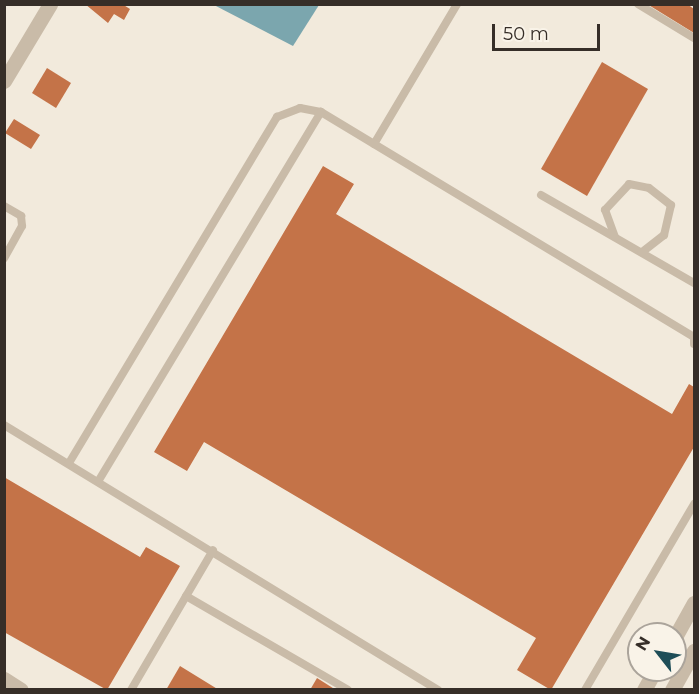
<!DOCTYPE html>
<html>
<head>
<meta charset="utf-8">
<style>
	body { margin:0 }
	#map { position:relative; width:699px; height:694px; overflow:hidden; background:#f2eadc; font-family:Montserrat,sans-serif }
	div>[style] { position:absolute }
	.water>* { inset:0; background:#7ba6ae }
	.building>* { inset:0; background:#c47348 }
	.service>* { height:8px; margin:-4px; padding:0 4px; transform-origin:4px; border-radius:4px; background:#c9bba8 }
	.minor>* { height:15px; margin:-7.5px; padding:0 7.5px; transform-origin:7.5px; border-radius:7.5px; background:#c9bba8 }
	.tertiary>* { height:15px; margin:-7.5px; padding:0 7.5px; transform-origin:7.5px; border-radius:7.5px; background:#c9bba8 }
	span { translate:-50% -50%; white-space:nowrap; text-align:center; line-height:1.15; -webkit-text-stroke:5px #f9f3e8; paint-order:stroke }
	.frame { position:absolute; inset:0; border:6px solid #362e28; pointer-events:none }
	.north { position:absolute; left:627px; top:622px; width:60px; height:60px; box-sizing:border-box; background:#f9f3e8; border:2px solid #aba49b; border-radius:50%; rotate:301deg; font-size:16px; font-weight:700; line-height:24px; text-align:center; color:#362e28 }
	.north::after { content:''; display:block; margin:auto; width:21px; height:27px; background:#1e4d57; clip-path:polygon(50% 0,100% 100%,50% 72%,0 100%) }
	.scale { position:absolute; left:492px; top:24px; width:108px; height:27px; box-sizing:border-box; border:3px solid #362e28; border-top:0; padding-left:8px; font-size:18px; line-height:21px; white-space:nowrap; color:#362e28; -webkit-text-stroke:4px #f9f3e8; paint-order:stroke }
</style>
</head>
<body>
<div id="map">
	<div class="water">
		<i style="clip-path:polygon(214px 5px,319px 5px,293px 46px)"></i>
	</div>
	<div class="building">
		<i style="clip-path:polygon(85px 4px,122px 4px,130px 9px,124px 20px,114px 14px,108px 23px)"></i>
		<i style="clip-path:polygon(647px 4px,687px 4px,694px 9px,694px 33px)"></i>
		<i style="clip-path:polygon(602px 62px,648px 89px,587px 196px,541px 169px)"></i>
		<i style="clip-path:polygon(47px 68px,71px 83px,56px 108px,32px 93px)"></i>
		<i style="clip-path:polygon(14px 119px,40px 135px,31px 149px,5px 133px)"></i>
		<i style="clip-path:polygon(323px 166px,354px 184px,336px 214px,672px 414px,689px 384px,694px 387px,694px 447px,551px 690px,517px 670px,536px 638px,204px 442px,187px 471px,154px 452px)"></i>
		<i style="clip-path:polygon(4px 477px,140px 557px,146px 547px,180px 566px,107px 690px,4px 632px)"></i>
		<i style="clip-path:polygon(180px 666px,219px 690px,166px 690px)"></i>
		<i style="clip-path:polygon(317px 678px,336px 690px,310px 690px)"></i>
	</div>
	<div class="service">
		<i style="left:638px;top:4px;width:66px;rotate:31.3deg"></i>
		<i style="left:374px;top:144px;width:163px;rotate:-59.3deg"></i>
		<i style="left:541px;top:195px;width:177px;rotate:29.9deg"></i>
		<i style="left:4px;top:206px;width:20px;rotate:30deg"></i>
		<i style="left:21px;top:216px;width:10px;rotate:84deg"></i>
		<i style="left:22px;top:226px;width:37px;rotate:119deg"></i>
		<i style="left:615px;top:237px;width:29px;rotate:-110deg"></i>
		<i style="left:605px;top:210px;width:35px;rotate:-47deg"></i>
		<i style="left:629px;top:184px;width:20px;rotate:11deg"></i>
		<i style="left:649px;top:188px;width:28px;rotate:38deg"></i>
		<i style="left:671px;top:205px;width:31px;rotate:103deg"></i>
		<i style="left:664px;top:235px;width:28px;rotate:142deg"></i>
		<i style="left:4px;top:425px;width:509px;rotate:31.41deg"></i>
		<i style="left:69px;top:463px;width:404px;rotate:-59deg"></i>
		<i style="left:277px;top:117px;width:25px;rotate:-21deg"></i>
		<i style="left:300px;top:108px;width:21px;rotate:11deg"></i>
		<i style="left:321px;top:112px;width:436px;rotate:31.1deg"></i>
		<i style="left:694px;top:337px;width:7px;rotate:90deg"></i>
		<i style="left:99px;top:480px;width:430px;rotate:-58.9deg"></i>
		<i style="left:186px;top:596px;width:187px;rotate:30.1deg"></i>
		<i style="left:131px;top:690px;width:162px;rotate:-59.6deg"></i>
		<i style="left:585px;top:690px;width:216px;rotate:-59.6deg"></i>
	</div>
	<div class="minor">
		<i style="left:4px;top:81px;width:90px;rotate:-59.1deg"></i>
		<i style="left:4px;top:679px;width:20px;rotate:33deg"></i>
	</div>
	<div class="tertiary">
		<i style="left:675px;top:637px;width:39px;rotate:-61deg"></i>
		<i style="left:644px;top:690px;width:23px;rotate:-61deg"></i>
		<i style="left:672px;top:690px;width:45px;rotate:-60.6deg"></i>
	</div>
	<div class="frame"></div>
	<div class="north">N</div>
	<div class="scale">50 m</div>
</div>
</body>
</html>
